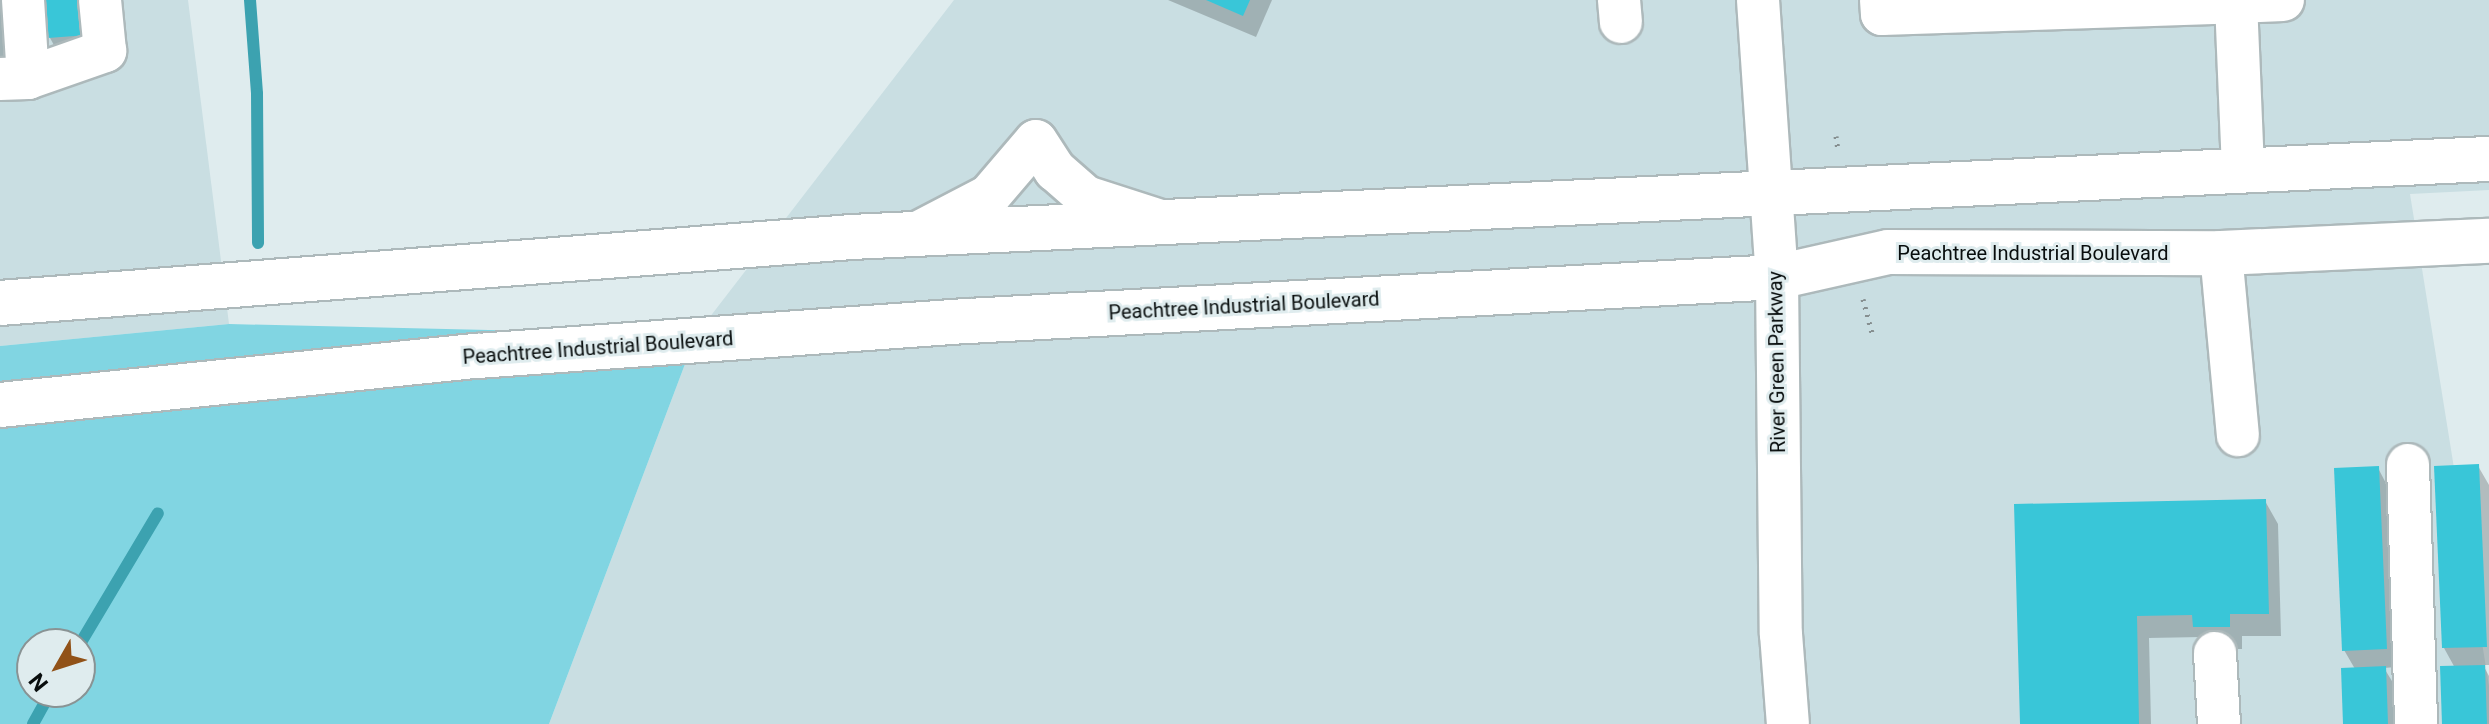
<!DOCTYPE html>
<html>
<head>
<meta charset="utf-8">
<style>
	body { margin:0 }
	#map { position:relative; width:2489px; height:724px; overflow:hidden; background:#dfecee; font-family:Roboto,sans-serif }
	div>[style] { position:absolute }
	.built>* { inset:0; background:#c9dee2 }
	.green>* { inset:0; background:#81d5e2 }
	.shadow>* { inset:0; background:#0003 }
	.stream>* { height:12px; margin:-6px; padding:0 6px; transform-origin:6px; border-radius:6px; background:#3ca2b0 }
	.building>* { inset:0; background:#39c6d8 }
	.path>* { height:5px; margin-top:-2.5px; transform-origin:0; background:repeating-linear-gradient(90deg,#868f90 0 2px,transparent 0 8px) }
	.roads { filter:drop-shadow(2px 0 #adb9bb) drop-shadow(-2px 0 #adb9bb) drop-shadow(0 2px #adb9bb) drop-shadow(0 -2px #adb9bb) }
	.minor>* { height:42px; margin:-21px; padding:0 21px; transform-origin:21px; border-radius:21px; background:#fff }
	.highway>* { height:44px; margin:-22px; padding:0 22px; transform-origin:22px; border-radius:22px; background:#fff }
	span { translate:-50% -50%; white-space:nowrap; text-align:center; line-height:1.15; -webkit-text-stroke:6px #dfecee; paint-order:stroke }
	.street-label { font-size:20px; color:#080d0d }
	.north { position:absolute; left:16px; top:628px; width:80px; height:80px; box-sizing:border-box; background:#dfecee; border:2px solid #899394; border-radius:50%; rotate:231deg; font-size:22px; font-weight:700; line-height:32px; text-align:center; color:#080d0d }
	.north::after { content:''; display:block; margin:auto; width:28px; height:36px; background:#915218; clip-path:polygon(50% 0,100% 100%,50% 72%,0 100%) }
</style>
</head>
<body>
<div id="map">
	<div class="built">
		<i style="clip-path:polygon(0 0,188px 0,229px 324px,0 346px)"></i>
		<i style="clip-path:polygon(954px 0,2489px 0,2489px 190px,2410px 194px,2489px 686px,2489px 724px,549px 724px,696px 335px)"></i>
	</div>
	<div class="green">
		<i style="clip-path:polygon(evenodd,229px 324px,696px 335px,549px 724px,0 724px,0 346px,229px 324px,32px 644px,80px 644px,80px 692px,32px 692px,32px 644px)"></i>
	</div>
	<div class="shadow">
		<i style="clip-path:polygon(0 0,18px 0,22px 64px,0 65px)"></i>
		<i style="clip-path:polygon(47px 0,94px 0,98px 53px,60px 56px,50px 38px)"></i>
		<i style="clip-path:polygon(1168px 0,1272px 0,1256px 37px)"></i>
		<i style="clip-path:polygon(2478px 466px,2489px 485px,2489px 665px,2483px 665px,2489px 676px,2489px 724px,2444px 724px,2455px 668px,2444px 648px)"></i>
		<i style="clip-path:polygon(2378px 468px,2388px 487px,2396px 667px,2384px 668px,2395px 686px,2397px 724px,2345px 724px,2355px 669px,2344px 650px)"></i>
		<i style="clip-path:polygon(2265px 501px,2278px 524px,2281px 636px,2242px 636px,2242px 649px,2208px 649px,2201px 637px,2149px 638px,2151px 724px,2022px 724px,2016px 506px)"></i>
	</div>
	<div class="stream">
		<i style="left:250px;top:0;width:94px;rotate:85.7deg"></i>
		<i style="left:257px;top:94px;width:149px;rotate:89.6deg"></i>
		<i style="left:80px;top:644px;width:152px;rotate:-59.2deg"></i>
		<i style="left:33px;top:724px;width:37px;rotate:-61deg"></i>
	</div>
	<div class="building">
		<i style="clip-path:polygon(45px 0,86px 0,88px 35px,48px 38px)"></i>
		<i style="clip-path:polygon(1206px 0,1250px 0,1243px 16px)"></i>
		<i style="clip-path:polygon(2479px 464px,2487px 647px,2442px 648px,2434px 466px)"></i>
		<i style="clip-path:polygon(2379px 466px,2387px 649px,2342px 651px,2334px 468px)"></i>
		<i style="clip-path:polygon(2266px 499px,2269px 614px,2230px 614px,2230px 627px,2193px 627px,2192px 615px,2137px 616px,2139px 724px,2020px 724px,2014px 504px)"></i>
		<i style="clip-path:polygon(2485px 665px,2487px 724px,2442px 724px,2440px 666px)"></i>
		<i style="clip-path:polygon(2386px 666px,2388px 724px,2343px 724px,2341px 668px)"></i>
	</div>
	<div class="path">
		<i style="left:1836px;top:136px;width:15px;rotate:82deg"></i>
		<i style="left:1863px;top:299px;width:35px;rotate:75deg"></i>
	</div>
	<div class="roads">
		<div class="minor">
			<i style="left:23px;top:0;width:78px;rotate:86.3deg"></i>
			<i style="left:1619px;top:0;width:22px;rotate:85deg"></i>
			<i style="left:1758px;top:0;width:278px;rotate:86.1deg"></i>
			<i style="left:1777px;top:277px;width:357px;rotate:89.4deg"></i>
			<i style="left:1781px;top:634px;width:90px;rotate:85.6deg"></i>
			<i style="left:1881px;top:0;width:14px;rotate:86deg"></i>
			<i style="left:1882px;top:14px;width:354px;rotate:-1.9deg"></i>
			<i style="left:2236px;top:2px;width:169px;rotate:87.6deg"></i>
			<i style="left:2236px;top:2px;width:47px;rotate:-2.4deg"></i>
			<i style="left:0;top:79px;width:28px;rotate:-2deg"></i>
			<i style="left:28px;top:78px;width:82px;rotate:-19.3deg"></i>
			<i style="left:105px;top:51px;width:51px;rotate:-95.6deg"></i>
			<i style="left:914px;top:235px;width:85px;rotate:-27.5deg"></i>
			<i style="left:989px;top:196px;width:72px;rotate:-49.5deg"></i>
			<i style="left:1036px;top:141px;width:35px;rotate:57deg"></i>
			<i style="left:1055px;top:170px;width:41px;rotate:41.1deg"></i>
			<i style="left:1086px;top:197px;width:75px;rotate:17.9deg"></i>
			<i style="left:2221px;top:253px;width:183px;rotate:84.7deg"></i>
			<i style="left:2408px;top:465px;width:259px;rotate:88.2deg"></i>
			<i style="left:2215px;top:653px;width:71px;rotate:86.8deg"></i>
		</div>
		<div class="highway">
			<i style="left:0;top:303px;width:854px;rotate:-4.43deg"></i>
			<i style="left:851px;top:237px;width:1640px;rotate:-2.73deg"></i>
			<i style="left:0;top:405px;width:480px;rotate:-5.9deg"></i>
			<i style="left:477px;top:356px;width:492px;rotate:-4.1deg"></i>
			<i style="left:968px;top:321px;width:810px;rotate:-3.11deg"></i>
			<i style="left:1777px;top:277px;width:114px;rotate:-12.7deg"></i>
			<i style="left:1888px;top:252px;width:333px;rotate:0.2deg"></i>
			<i style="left:2221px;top:253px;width:268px;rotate:-2.6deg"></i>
		</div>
	</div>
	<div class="street-label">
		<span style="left:2033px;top:253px">Peachtree Industrial Boulevard</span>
		<span style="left:1244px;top:306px;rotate:-3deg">Peachtree Industrial Boulevard</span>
		<span style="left:598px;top:348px;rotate:-4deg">Peachtree Industrial Boulevard</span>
		<span style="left:1777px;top:362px;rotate:-91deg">River Green Parkway</span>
	</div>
	<div class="north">N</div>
</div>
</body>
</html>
